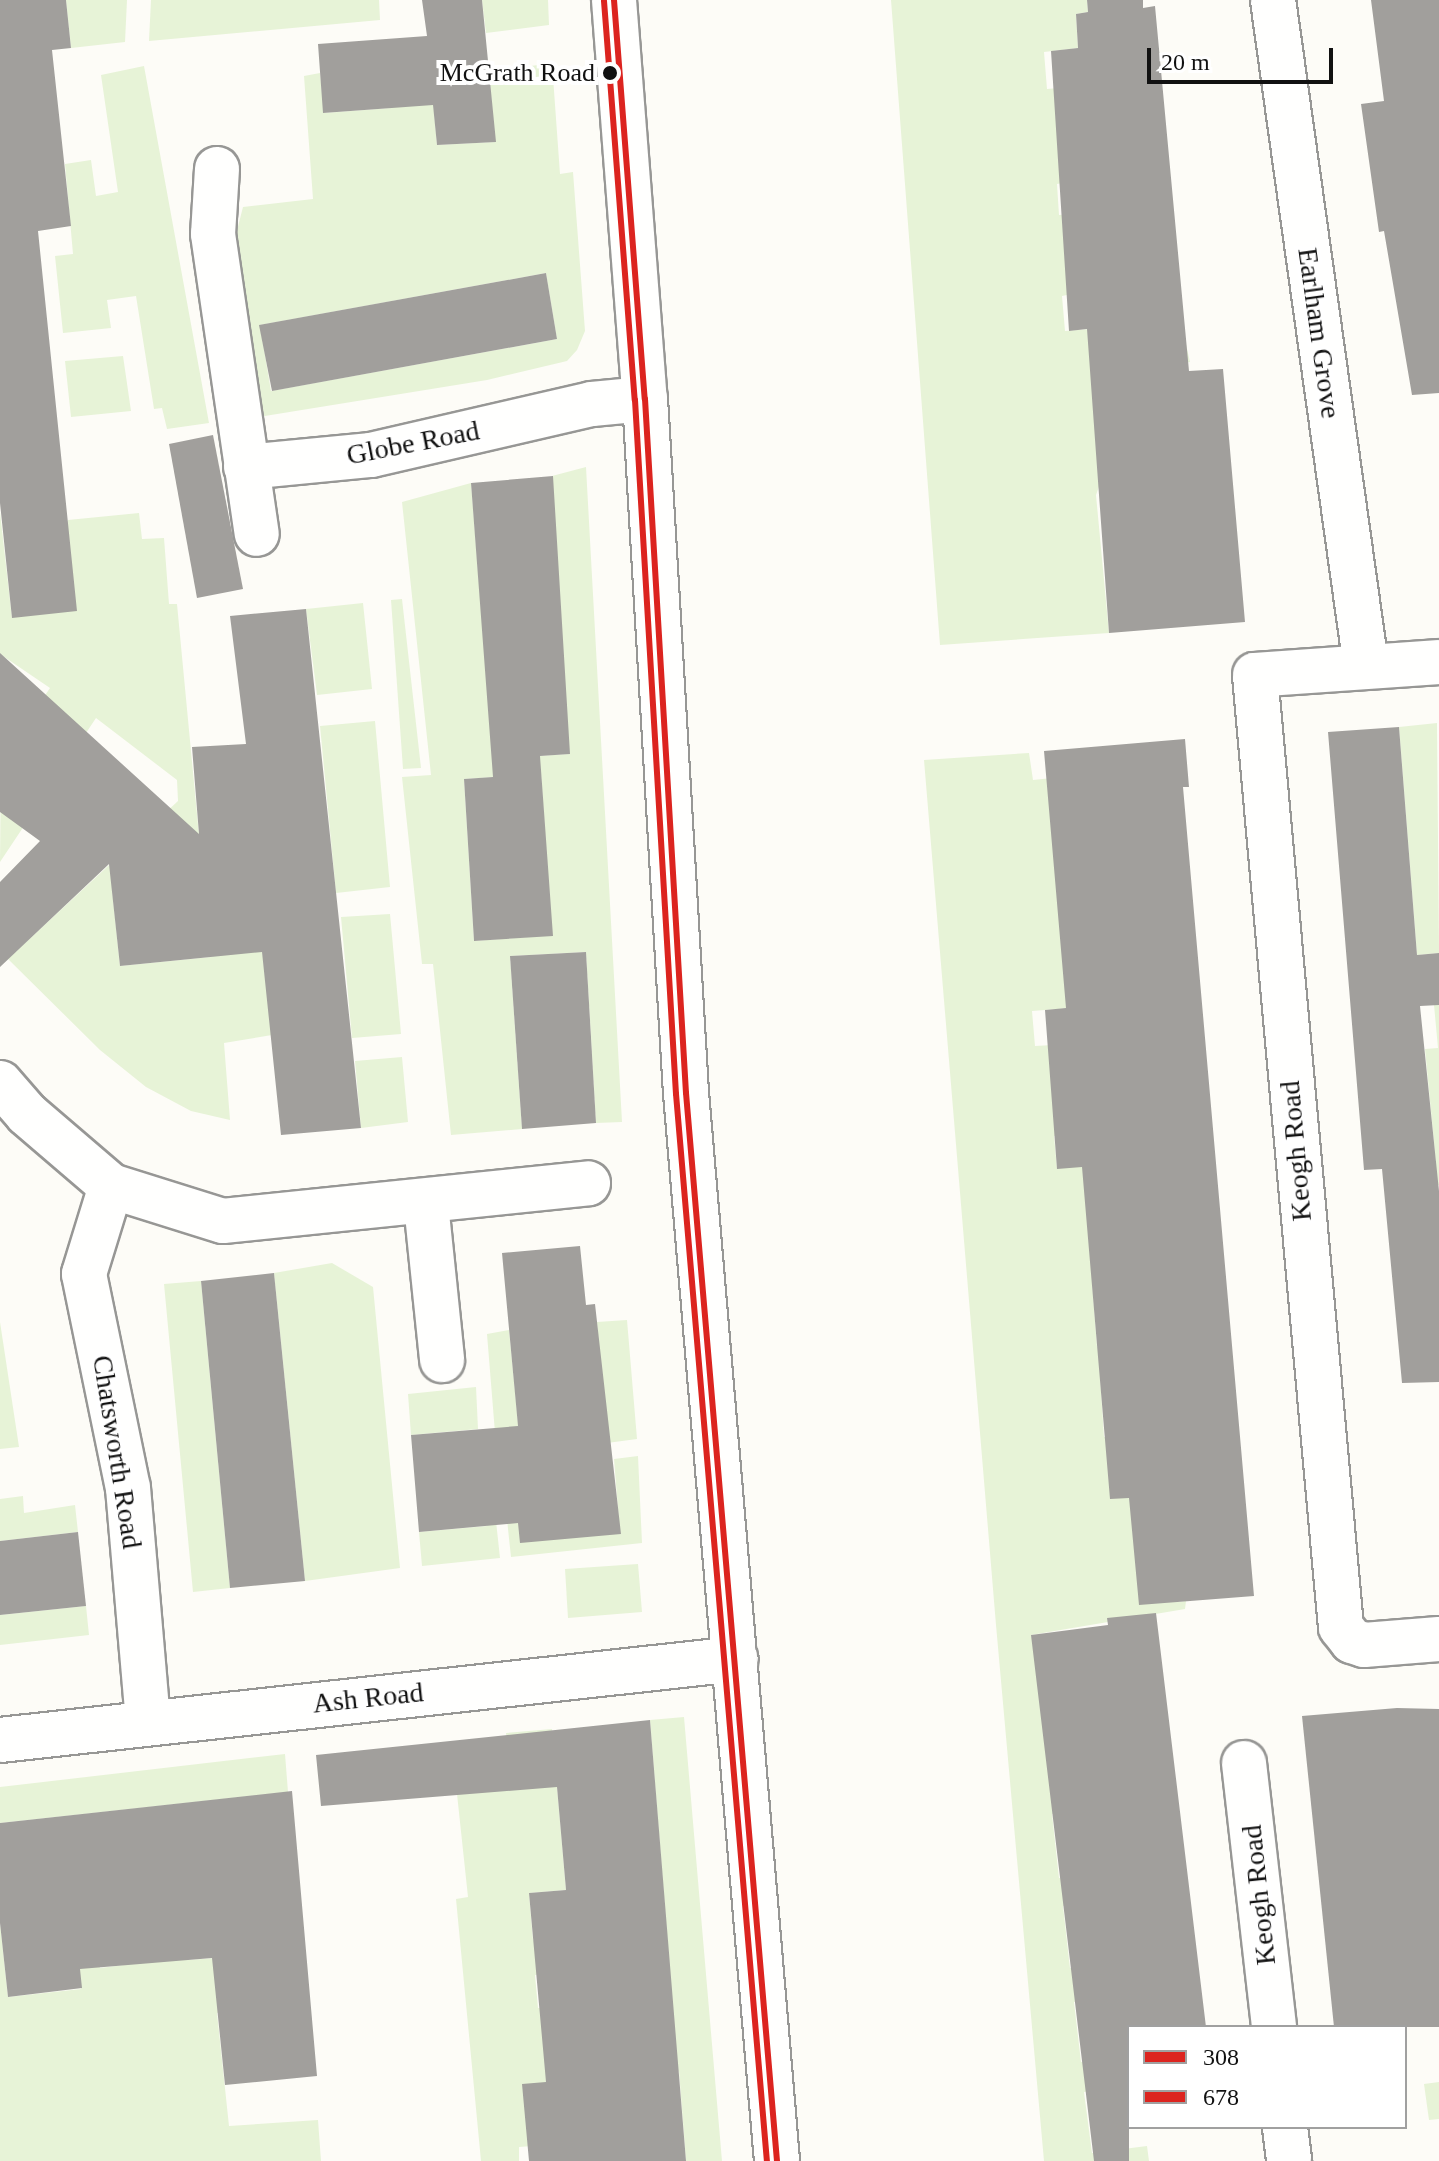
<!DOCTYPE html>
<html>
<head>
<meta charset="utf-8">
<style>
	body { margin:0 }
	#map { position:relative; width:1439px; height:2161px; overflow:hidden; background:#fdfcf7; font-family:Georgia,serif }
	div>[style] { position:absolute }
	.green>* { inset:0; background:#e7f3d7 }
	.building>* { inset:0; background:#a19f9c }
	.roads { filter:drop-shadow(2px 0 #979795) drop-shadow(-2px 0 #979795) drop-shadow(0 2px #979795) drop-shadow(0 -2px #979795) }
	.minor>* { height:44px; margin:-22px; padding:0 22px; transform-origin:22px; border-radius:22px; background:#fffffe }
	.bus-1>* { height:6px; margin:-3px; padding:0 3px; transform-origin:3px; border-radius:3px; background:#dc241f }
	.bus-2>* { height:6px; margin:-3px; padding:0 3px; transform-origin:3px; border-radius:3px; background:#dc241f }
	.dots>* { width:22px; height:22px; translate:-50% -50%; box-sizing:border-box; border:4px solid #fff; border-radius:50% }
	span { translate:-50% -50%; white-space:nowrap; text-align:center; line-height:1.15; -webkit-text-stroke:8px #fff; paint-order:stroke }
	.bus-label { font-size:26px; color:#111 }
	.right { translate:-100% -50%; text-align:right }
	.street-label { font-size:28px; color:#111 }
	.legend { position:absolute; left:1127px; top:2025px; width:280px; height:104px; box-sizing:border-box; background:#fff; border:2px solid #a0a0a0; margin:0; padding:10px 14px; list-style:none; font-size:24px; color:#111 }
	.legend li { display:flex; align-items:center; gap:16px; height:40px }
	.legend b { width:40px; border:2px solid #a0a0a0 }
	.scale { position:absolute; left:1147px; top:48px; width:186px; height:36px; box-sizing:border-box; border:4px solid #111; border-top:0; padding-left:10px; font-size:24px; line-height:28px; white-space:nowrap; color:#111; -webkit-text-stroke:6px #fff; paint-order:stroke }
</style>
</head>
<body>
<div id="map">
	<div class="green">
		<i style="clip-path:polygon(66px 0,127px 0,125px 42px,71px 48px)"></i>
		<i style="clip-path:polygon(151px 0,379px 0,380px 20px,149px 41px)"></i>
		<i style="clip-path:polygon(482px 0,548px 0,549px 25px,486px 33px)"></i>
		<i style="clip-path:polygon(891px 0,1087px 0,1088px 12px,1076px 14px,1078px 48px,1044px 52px,1047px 89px,1082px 86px,1063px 183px,1057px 184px,1059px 215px,1094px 213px,1067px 295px,1062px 296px,1065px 331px,1104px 328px,1185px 340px,1190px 362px,1140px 370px,1096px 495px,1109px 633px,940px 645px)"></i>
		<i style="clip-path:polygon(evenodd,552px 63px,560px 174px,573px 172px,585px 331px,577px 350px,567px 361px,487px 380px,253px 418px,231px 254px,243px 207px,313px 199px,304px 76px,320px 73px,324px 113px,391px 108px,431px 78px,437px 145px,495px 142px,489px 72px,552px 63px,546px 273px,557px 339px,271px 391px,260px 325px,546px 273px)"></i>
		<i style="clip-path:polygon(144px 66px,209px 423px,167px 429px,162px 408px,154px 409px,136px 296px,107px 300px,111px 328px,63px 333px,55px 256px,73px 254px,65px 164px,91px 160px,96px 196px,118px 192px,101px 75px)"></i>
		<i style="clip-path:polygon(123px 356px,131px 411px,71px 417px,65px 361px)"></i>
		<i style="clip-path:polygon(evenodd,586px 467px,622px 1122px,596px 1123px,586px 952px,510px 956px,522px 1129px,451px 1135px,433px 964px,422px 964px,402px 777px,431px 775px,402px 502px,471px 483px,493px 759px,569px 754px,552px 476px,586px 467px,541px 774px,552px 935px,474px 941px,464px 779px,541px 774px)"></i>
		<i style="clip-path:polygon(0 512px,12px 618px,68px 520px,139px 513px,142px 539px,164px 538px,169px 604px,177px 604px,203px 877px,112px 889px,120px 966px,211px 957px,260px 931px,272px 1035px,224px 1043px,230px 1120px,191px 1111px,146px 1087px,100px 1050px,8px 959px,178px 801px,177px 780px,96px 718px,0 862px,1px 760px,50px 688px,0 654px)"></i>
		<i style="clip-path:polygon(402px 599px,421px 768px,403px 769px,391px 600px)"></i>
		<i style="clip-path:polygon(363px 603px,372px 689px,317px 695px,306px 609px)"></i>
		<i style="clip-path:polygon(375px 721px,390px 887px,336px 893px,320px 726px)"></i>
		<i style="clip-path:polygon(1437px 723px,1439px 953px,1417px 955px,1399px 727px)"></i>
		<i style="clip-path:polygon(1029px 753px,1033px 780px,1081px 775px,1122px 1004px,1032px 1011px,1035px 1046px,1071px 1044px,1068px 1135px,1054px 1136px,1057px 1168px,1141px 1162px,1092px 1281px,1097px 1347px,1157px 1343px,1100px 1376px,1104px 1437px,1165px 1433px,1110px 1498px,1129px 1498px,1179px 1602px,1186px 1601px,1185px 1609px,1031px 1635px,1108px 1808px,1052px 1814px,1059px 1878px,1116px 1872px,1119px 1899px,1063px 1906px,1070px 1968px,1126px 1962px,1130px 1994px,1074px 2002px,1081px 2062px,1129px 2057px,1129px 2086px,1084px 2092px,1092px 2153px,1147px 2146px,1149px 2161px,1044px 2161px,996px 1625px,924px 760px)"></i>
		<i style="clip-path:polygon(390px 914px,401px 1034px,352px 1038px,341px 917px)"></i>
		<i style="clip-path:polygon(1434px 1005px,1439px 1005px,1439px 1185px,1386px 1191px,1436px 1163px,1425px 1049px,1438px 1048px)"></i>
		<i style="clip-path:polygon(402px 1057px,408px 1122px,361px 1128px,355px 1061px)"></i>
		<i style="clip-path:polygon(332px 1263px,373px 1287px,400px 1568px,305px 1581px,274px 1273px)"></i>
		<i style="clip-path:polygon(201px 1281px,230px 1588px,193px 1592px,164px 1284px)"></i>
		<i style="clip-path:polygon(627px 1320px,637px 1439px,607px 1443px,597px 1322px)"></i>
		<i style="clip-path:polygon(0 1322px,19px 1447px,0 1449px)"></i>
		<i style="clip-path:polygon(509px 1330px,520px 1443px,496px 1445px,487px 1334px)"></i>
		<i style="clip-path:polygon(476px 1387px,478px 1429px,411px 1435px,408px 1394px)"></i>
		<i style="clip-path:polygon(638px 1456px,642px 1543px,511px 1557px,503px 1482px,620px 1534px,614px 1459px)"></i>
		<i style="clip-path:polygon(484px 1484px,492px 1484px,500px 1558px,422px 1566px,419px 1532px,487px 1526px)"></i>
		<i style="clip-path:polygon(23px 1496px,24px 1513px,75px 1505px,78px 1532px,0 1541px,0 1499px)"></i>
		<i style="clip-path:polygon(638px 1564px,642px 1612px,568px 1618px,565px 1569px)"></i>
		<i style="clip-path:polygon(86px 1606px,89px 1635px,0 1645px,0 1615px)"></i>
		<i style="clip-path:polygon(684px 1717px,722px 2161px,686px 2161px,679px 2071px,600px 2141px,519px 2147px,519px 2161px,481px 2161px,456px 1899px,468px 1897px,457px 1794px,513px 1786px,506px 1733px,552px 1729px,566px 1890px,529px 1893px,533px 1940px,577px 1971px,535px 1975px,538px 2008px,588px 2004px,671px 1985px,650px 1720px)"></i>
		<i style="clip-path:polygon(285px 1754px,288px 1792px,0 1823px,0 1787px)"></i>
		<i style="clip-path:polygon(180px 1881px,189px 1960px,215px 1958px,265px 2008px,217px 2013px,229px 2126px,318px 2120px,321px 2161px,0 2161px,0 1923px,8px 1997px,81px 1989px,72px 1892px,91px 1890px,100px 1968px,124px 1965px)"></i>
		<i style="clip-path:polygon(1439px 2082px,1439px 2119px,1429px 2120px,1424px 2084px)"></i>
	</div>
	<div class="building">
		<i style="clip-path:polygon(0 0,66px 0,71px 48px,52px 50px,71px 226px,38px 231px,77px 611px,12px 618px,0 503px)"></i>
		<i style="clip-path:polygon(422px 0,482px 0,496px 142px,437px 145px,433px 105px,323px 113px,318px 44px,427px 36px)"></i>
		<i style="clip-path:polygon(1087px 0,1143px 0,1143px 8px,1155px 6px,1189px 371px,1223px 369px,1245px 622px,1109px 633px,1087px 329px,1069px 331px,1051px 51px,1078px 48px,1076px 14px,1088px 12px)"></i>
		<i style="clip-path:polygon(1371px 0,1439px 0,1439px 393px,1412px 395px,1384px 231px,1379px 232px,1361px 104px,1384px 101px)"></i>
		<i style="clip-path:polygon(546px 273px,557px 339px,272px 391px,259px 325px)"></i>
		<i style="clip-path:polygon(213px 435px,243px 589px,197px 598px,169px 444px)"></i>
		<i style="clip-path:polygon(553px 476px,570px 754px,540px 756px,553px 936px,474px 941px,464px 779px,493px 777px,471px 483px)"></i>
		<i style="clip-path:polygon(306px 609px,361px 1128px,281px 1135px,262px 952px,120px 966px,109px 864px,0 967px,0 882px,40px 841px,0 812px,0 653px,199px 834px,192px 747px,246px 744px,230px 616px)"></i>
		<i style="clip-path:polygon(1399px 727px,1417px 955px,1439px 953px,1439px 1005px,1420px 1006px,1439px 1191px,1439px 1382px,1402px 1383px,1382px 1169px,1364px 1170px,1328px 732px)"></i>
		<i style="clip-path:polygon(1185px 739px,1189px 787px,1183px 787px,1254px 1596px,1139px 1605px,1129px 1498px,1110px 1499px,1082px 1167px,1057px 1169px,1045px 1010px,1066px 1008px,1044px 751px)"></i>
		<i style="clip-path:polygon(586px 952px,596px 1123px,522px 1129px,510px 956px)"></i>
		<i style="clip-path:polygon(580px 1246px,586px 1305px,595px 1304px,621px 1534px,520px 1543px,518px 1523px,419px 1532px,411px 1435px,518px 1426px,502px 1253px)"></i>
		<i style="clip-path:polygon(274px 1273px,305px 1581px,230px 1588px,201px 1281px)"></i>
		<i style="clip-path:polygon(78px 1532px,86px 1606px,0 1615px,0 1541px)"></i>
		<i style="clip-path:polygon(1156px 1613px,1206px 2027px,1129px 2027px,1129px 2161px,1094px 2161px,1031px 1635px,1108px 1625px,1107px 1618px)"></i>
		<i style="clip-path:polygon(1397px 1708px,1439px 1709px,1439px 2027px,1334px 2027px,1302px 1716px)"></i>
		<i style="clip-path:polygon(650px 1720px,686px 2161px,529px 2161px,522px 2084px,546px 2082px,529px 1893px,566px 1890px,557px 1787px,321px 1806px,316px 1755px)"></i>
		<i style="clip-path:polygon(292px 1791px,317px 2076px,225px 2085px,212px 1958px,80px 1969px,82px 1988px,8px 1997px,0 1923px,0 1823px)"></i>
	</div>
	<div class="roads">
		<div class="minor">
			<i style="left:614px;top:0;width:400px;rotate:85.6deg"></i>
			<i style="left:645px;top:399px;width:695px;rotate:86.62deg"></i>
			<i style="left:686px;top:1093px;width:1072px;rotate:85.13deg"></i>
			<i style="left:1273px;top:0;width:672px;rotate:82.05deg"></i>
			<i style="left:217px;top:169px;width:65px;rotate:93.5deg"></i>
			<i style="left:213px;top:234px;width:303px;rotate:81.7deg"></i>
			<i style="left:246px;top:467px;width:126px;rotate:-5.5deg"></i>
			<i style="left:371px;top:455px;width:227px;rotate:-13deg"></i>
			<i style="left:592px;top:404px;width:53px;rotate:-5.4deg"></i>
			<i style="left:1439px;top:662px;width:184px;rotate:176deg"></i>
			<i style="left:1255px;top:675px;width:956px;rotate:84.84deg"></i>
			<i style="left:1341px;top:1627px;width:18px;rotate:52deg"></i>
			<i style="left:1352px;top:1641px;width:13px;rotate:18deg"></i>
			<i style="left:1364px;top:1645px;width:75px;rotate:-4.6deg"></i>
			<i style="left:0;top:1083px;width:41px;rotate:48.9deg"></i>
			<i style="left:27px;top:1114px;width:111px;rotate:40.6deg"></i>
			<i style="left:111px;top:1186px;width:117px;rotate:17.4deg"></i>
			<i style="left:223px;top:1221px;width:367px;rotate:-5.9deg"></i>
			<i style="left:111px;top:1186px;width:92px;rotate:107.1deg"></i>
			<i style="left:84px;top:1274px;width:218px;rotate:78.4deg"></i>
			<i style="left:128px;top:1488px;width:236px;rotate:85.1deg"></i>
			<i style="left:426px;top:1204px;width:157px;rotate:84.1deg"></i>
			<i style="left:0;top:1740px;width:740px;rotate:-6.28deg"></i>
			<i style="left:1244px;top:1763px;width:266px;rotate:83.5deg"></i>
			<i style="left:1285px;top:2127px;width:34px;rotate:83deg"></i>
		</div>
	</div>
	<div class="bus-1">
		<i style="left:614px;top:0;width:400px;rotate:85.6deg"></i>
		<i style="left:645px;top:399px;width:695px;rotate:86.62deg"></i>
		<i style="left:686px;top:1093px;width:1072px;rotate:85.13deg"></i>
	</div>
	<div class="bus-2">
		<i style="left:604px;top:1px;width:400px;rotate:85.6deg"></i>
		<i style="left:635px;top:400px;width:695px;rotate:86.62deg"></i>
		<i style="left:676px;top:1094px;width:1071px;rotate:85.13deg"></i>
	</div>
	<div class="dots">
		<i style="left:610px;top:73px;background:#111"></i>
	</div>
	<div class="bus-label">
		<span class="right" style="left:595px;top:73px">McGrath Road</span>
	</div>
	<div class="street-label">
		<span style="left:1319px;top:333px;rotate:82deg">Earlham Grove</span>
		<span style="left:413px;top:443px;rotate:-11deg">Globe Road</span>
		<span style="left:1296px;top:1151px;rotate:-95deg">Keogh Road</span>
		<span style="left:117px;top:1452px;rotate:81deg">Chatsworth Road</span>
		<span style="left:368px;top:1698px;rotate:-6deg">Ash Road</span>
		<span style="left:1259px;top:1895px;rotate:-96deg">Keogh Road</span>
	</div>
	<ul class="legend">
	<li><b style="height:10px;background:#dc241f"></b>308</li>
	<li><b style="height:10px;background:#dc241f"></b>678</li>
	</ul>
	<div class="scale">20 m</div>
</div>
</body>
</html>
